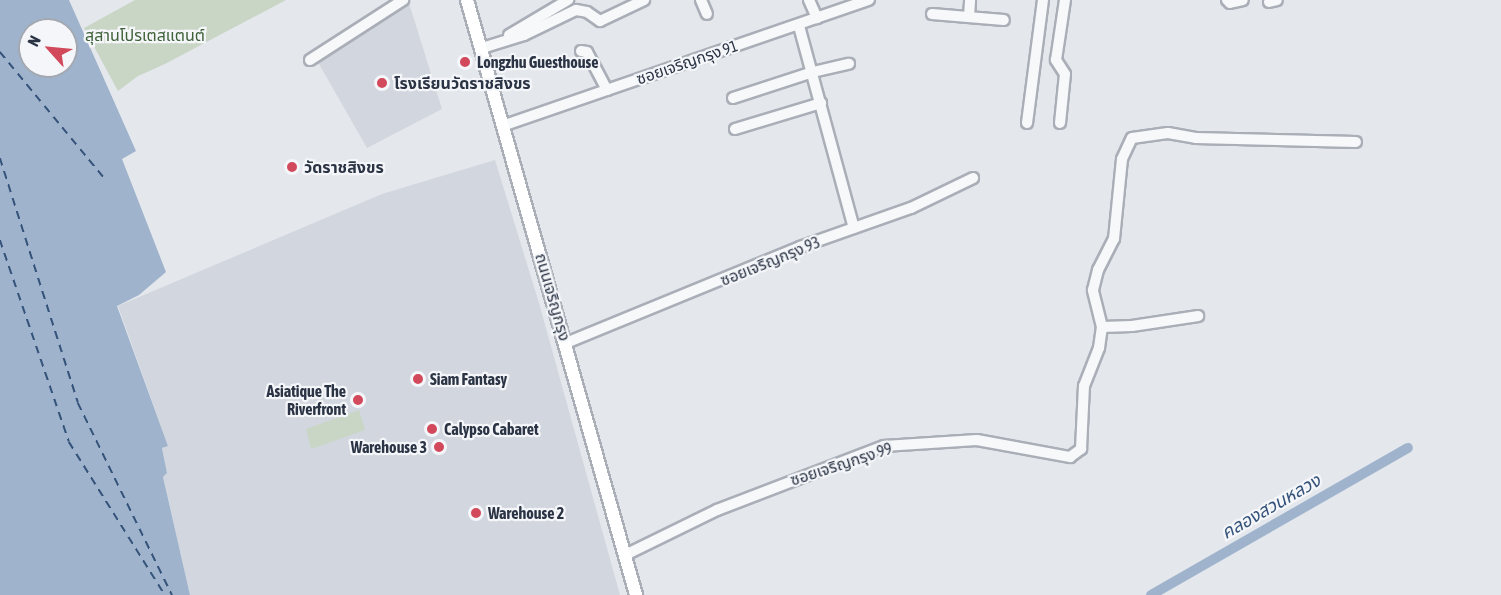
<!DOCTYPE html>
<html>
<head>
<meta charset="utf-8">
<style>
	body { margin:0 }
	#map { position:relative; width:1501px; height:595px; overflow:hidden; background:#e4e7ec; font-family:"Asap Condensed","Noto Sans Thai",sans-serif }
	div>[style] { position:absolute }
	.built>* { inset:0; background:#d2d6de }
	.green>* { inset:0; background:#c9d6c5 }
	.water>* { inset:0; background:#9fb4cc }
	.canal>* { height:10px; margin:-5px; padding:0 5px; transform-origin:5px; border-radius:5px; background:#9fb4cc }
	.ferry>* { height:1.5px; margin-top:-0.75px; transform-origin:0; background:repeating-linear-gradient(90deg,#34527a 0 8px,transparent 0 14px) }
	.roads { filter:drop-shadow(2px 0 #a9aeb7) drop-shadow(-2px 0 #a9aeb7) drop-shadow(0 2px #a9aeb7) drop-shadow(0 -2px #a9aeb7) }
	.minor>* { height:10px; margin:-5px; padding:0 5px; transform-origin:5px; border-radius:5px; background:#f7f8fa }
	.major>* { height:12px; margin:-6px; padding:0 6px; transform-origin:6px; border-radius:6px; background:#fff }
	.dots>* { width:16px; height:16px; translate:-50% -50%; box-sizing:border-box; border:3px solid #f4f6f9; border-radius:50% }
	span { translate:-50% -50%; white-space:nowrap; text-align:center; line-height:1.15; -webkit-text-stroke:4.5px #f4f6f9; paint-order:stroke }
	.park-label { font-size:16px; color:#3f6138 }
	.poi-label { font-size:16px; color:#2b3445; font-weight:700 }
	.left { translate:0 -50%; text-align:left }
	.right { translate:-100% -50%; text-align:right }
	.street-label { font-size:16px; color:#2b3445 }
	.water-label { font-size:18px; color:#34527a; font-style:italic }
	.north { position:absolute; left:18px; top:18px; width:60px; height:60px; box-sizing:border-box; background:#f4f6f9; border:2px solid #a4a8b1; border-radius:50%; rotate:297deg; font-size:16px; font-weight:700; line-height:24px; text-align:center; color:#2b3445 }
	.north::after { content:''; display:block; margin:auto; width:21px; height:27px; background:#d1495b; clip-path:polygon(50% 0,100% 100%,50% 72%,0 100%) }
</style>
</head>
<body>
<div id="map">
	<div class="built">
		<i style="clip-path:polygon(408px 0,442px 109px,367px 148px,315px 57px)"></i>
		<i style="clip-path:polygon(495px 160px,539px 303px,620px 595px,190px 595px,163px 477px,167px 473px,162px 448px,168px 446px,118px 306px,382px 194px)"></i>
	</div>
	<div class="green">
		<i style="clip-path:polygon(135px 0,286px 0,165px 64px,138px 76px,118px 91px,84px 28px)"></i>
		<i style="clip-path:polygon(359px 410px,365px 430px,311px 449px,306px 429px)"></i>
	</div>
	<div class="water">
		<i style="clip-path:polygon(evenodd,0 0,69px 0,136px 151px,122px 159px,166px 272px,139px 295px,117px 306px,168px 446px,162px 448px,167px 473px,163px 477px,190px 595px,0 595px,0 0,30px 30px,66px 30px,66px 66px,30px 66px,30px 30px)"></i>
	</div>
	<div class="canal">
		<i style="left:1151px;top:595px;width:296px;rotate:-29.8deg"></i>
	</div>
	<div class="ferry">
		<i style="left:0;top:52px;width:165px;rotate:50.4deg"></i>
		<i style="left:0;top:158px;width:257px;rotate:72.3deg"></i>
		<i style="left:78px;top:403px;width:214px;rotate:63.9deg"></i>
		<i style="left:0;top:240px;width:213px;rotate:71.1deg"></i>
		<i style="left:69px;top:442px;width:181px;rotate:57.9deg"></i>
	</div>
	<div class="roads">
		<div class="minor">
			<i style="left:701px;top:0;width:15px;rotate:67deg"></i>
			<i style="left:809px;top:0;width:20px;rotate:66deg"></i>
			<i style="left:1227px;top:0;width:4px;rotate:45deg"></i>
			<i style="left:1230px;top:3px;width:13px;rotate:-13deg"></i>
			<i style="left:1269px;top:2px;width:8px;rotate:-14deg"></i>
			<i style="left:932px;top:14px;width:72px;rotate:4.8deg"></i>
			<i style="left:969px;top:16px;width:16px;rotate:-86deg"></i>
			<i style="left:799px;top:26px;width:209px;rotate:74.8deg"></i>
			<i style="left:509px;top:35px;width:69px;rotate:-30.7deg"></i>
			<i style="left:482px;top:48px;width:44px;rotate:-17.2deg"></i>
			<i style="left:524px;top:35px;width:58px;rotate:-25.7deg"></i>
			<i style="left:576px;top:10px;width:11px;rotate:10deg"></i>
			<i style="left:587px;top:12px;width:16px;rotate:35deg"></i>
			<i style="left:600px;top:21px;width:49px;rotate:-25.5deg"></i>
			<i style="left:581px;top:51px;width:6px;rotate:9deg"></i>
			<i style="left:587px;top:52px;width:43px;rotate:62.2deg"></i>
			<i style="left:310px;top:60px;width:111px;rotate:-32.8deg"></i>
			<i style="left:733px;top:98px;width:84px;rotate:-18deg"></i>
			<i style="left:813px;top:72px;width:37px;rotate:-13deg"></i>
			<i style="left:1027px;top:123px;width:124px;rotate:-82.6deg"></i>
			<i style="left:1060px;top:123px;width:49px;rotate:-84.2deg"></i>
			<i style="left:1065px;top:74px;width:17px;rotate:-123deg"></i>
			<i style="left:1056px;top:60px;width:61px;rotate:-81.5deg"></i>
			<i style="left:505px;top:125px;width:385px;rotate:-19deg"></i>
			<i style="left:735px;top:129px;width:90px;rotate:-16.8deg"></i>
			<i style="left:1102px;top:327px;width:30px;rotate:-2deg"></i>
			<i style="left:1132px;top:326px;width:67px;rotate:-8.6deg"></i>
			<i style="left:566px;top:343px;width:253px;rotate:-22.3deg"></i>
			<i style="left:800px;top:247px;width:118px;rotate:-19.4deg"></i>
			<i style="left:911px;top:208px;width:69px;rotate:-25.8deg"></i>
			<i style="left:625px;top:555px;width:102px;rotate:-26.1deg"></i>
			<i style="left:717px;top:510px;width:179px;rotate:-21deg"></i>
			<i style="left:884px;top:446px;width:93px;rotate:-3.7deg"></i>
			<i style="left:977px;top:440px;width:95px;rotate:10.4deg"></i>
			<i style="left:1070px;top:457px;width:14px;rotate:-36deg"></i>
			<i style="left:1081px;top:449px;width:63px;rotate:-87.3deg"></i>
			<i style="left:1084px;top:386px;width:41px;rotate:-68.5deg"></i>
			<i style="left:1099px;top:348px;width:21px;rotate:-82deg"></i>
			<i style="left:1102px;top:327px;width:38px;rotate:-104deg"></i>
			<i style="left:1093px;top:290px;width:21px;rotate:-76deg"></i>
			<i style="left:1098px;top:270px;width:35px;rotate:-63deg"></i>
			<i style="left:1114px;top:239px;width:80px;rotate:-84.3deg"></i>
			<i style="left:1122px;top:159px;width:23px;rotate:-65deg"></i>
			<i style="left:1132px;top:138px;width:36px;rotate:-8deg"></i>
			<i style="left:1168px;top:133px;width:28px;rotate:10deg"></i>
			<i style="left:1196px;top:138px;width:160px;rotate:1.4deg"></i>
		</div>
		<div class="major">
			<i style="left:467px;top:0;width:619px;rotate:74.14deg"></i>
		</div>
	</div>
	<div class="dots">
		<i style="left:465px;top:62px;background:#d1495b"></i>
		<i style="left:382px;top:83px;background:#d1495b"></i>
		<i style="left:292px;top:167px;background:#d1495b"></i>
		<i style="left:418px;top:379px;background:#d1495b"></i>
		<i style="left:358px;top:400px;background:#d1495b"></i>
		<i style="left:432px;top:429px;background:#d1495b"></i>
		<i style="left:439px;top:447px;background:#d1495b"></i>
		<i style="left:476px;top:513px;background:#d1495b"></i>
	</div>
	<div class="park-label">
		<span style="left:145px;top:35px">สุสานโปรเตสแตนต์</span>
	</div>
	<div class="poi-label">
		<span class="left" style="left:477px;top:62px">Longzhu Guesthouse</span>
		<span class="left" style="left:394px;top:83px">โรงเรียนวัดราชสิงขร</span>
		<span class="left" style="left:304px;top:167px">วัดราชสิงขร</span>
		<span class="left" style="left:430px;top:379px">Siam Fantasy</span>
		<span class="right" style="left:346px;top:400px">Asiatique The<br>Riverfront</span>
		<span class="left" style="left:444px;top:429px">Calypso Cabaret</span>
		<span class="right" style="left:427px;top:447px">Warehouse 3</span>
		<span class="left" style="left:488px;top:513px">Warehouse 2</span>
	</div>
	<div class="street-label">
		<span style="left:687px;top:62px;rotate:-19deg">ซอยเจริญกรุง 91</span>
		<span style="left:770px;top:261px;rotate:-22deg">ซอยเจริญกรุง 93</span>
		<span style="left:553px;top:297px;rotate:74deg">ถนนเจริญกรุง</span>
		<span style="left:841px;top:464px;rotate:-18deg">ซอยเจริญกรุง 99</span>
	</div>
	<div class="water-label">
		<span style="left:1271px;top:507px;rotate:-30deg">คลองสวนหลวง</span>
	</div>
	<div class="north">N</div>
</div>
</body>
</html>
